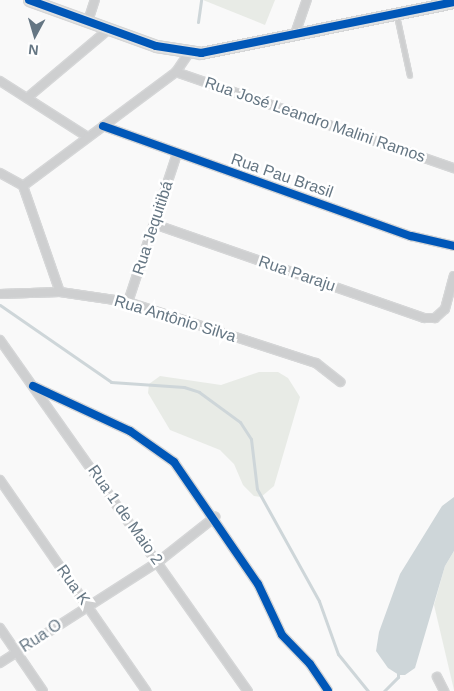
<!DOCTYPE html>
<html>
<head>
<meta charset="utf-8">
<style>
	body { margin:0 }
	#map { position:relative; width:454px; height:691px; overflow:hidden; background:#f9f9f9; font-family:Helvetica,sans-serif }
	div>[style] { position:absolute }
	.green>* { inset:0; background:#e8ebe6 }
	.water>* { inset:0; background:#ced6d9 }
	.stream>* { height:3px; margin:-1.5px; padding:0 1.5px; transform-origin:1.5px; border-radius:1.5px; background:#ced6d9 }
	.roads { filter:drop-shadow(1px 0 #d5d6d7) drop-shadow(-1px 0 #d5d6d7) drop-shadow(0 1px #d5d6d7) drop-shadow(0 -1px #d5d6d7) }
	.lane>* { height:4px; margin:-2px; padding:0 2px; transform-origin:2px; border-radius:2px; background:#cecfd0 }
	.street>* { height:8px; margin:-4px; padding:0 4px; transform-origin:4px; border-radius:4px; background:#cecfd0 }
	.secondary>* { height:11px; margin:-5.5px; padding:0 5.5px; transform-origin:5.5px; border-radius:5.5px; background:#e1e2e2 }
	.cycleway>* { height:8px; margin:-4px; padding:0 4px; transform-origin:4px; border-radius:4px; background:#0057b8 }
	span { translate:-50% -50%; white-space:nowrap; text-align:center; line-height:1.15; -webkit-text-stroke:5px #fff; paint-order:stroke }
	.street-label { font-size:16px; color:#657683 }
	.north { position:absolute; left:10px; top:10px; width:50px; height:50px; -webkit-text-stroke:4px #fff; paint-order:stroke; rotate:186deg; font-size:14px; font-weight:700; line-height:20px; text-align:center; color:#657683 }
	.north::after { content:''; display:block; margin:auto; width:18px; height:22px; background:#657683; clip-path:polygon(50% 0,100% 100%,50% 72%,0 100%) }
</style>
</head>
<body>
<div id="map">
	<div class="green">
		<i style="clip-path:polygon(203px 0,275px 0,265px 25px)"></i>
		<i style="clip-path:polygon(259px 372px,278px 372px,288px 378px,300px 397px,274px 486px,261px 497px,254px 496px,243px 485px,234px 464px,220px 450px,170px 430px,148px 393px,149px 384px,160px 376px,221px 385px)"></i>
		<i style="clip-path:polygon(454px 551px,454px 690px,434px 605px,445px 566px)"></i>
	</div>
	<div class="water">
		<i style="clip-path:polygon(454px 497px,454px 551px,445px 566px,415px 668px,405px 675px,399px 675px,388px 668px,376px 651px,379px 632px,400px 574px,442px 506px)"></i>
	</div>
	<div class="stream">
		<i style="left:198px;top:22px;width:22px;rotate:-82deg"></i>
		<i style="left:0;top:305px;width:135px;rotate:34.7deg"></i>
		<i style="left:111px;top:382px;width:73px;rotate:3.9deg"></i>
		<i style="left:184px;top:387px;width:16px;rotate:18deg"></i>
		<i style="left:199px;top:392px;width:51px;rotate:36.2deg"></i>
		<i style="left:240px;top:422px;width:20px;rotate:57deg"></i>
		<i style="left:251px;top:439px;width:50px;rotate:83.2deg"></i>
		<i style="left:257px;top:489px;width:128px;rotate:61deg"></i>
		<i style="left:319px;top:601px;width:56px;rotate:70.3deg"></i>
		<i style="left:338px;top:654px;width:48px;rotate:51deg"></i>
		<i style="left:384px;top:691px;width:20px;rotate:-45deg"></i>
		<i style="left:398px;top:677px;width:5px;rotate:-90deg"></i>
	</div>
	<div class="roads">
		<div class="lane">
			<i style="left:397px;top:16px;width:61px;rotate:77.8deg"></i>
		</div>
		<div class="street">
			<i style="left:88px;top:21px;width:22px;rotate:-72deg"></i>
			<i style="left:295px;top:34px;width:36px;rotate:-71deg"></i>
			<i style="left:176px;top:72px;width:294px;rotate:19.1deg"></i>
			<i style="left:0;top:81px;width:102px;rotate:32.6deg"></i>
			<i style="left:27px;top:98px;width:107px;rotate:-40.1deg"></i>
			<i style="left:103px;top:126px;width:327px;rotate:19.7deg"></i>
			<i style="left:411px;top:236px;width:44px;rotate:13.1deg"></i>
			<i style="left:0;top:173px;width:26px;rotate:29deg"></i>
			<i style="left:23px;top:186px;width:112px;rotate:70.8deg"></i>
			<i style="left:23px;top:186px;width:191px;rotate:-36.7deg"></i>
			<i style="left:176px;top:72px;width:23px;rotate:-56deg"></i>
			<i style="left:154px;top:224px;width:286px;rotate:19.2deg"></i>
			<i style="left:424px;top:318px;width:11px"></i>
			<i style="left:435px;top:318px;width:13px;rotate:-42deg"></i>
			<i style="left:445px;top:309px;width:34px;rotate:-75deg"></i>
			<i style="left:0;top:294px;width:60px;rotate:-1.9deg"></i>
			<i style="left:60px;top:292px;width:69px;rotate:8.4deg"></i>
			<i style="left:128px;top:302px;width:198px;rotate:18deg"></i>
			<i style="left:316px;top:363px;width:31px;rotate:38deg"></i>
			<i style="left:128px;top:302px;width:156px;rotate:-71.7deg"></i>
			<i style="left:0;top:340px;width:430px;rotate:54.8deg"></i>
			<i style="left:33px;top:386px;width:107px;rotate:24.9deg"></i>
			<i style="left:130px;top:431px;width:54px;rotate:35.2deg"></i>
			<i style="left:174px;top:462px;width:148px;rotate:55.5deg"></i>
			<i style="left:258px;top:584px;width:56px;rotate:64.8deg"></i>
			<i style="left:282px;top:635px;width:40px;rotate:46deg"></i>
			<i style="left:310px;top:664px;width:32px;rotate:56deg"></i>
			<i style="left:0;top:480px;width:257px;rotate:55.3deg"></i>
			<i style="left:0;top:628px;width:76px;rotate:55.7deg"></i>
			<i style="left:0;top:663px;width:188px;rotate:-32.6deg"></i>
			<i style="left:158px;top:562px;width:73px;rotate:-38.3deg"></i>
			<i style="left:437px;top:677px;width:16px;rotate:63deg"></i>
		</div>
		<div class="secondary">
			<i style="left:29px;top:0;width:135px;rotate:19.9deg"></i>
			<i style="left:156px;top:46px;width:46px;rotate:8.8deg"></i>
			<i style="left:201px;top:53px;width:258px;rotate:-11.4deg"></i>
		</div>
	</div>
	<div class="cycleway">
		<i style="left:29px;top:0;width:135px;rotate:19.9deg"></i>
		<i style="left:156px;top:46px;width:46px;rotate:8.8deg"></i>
		<i style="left:201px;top:53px;width:258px;rotate:-11.4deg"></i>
		<i style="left:103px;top:126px;width:327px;rotate:19.7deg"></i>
		<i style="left:411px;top:236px;width:44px;rotate:13.1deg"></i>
		<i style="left:33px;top:386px;width:107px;rotate:24.9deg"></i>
		<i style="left:130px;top:431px;width:54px;rotate:35.2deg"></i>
		<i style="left:174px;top:462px;width:148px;rotate:55.5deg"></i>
		<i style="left:258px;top:584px;width:56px;rotate:64.8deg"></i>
		<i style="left:282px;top:635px;width:40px;rotate:46deg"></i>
		<i style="left:310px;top:664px;width:32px;rotate:56deg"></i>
	</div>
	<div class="street-label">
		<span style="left:315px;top:120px;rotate:19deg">Rua José Leandro Malini Ramos</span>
		<span style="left:282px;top:176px;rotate:19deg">Rua Pau Brasil</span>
		<span style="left:153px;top:228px;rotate:-72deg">Rua Jequitibá</span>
		<span style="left:297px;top:274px;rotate:19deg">Rua Paraju</span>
		<span style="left:175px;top:319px;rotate:17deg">Rua Antônio Silva</span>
		<span style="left:125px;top:515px;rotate:55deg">Rua 1 de Maio 2</span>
		<span style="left:73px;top:585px;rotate:55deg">Rua K</span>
		<span style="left:41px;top:636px;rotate:-33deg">Rua O</span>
	</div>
	<div class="north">N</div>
</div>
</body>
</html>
